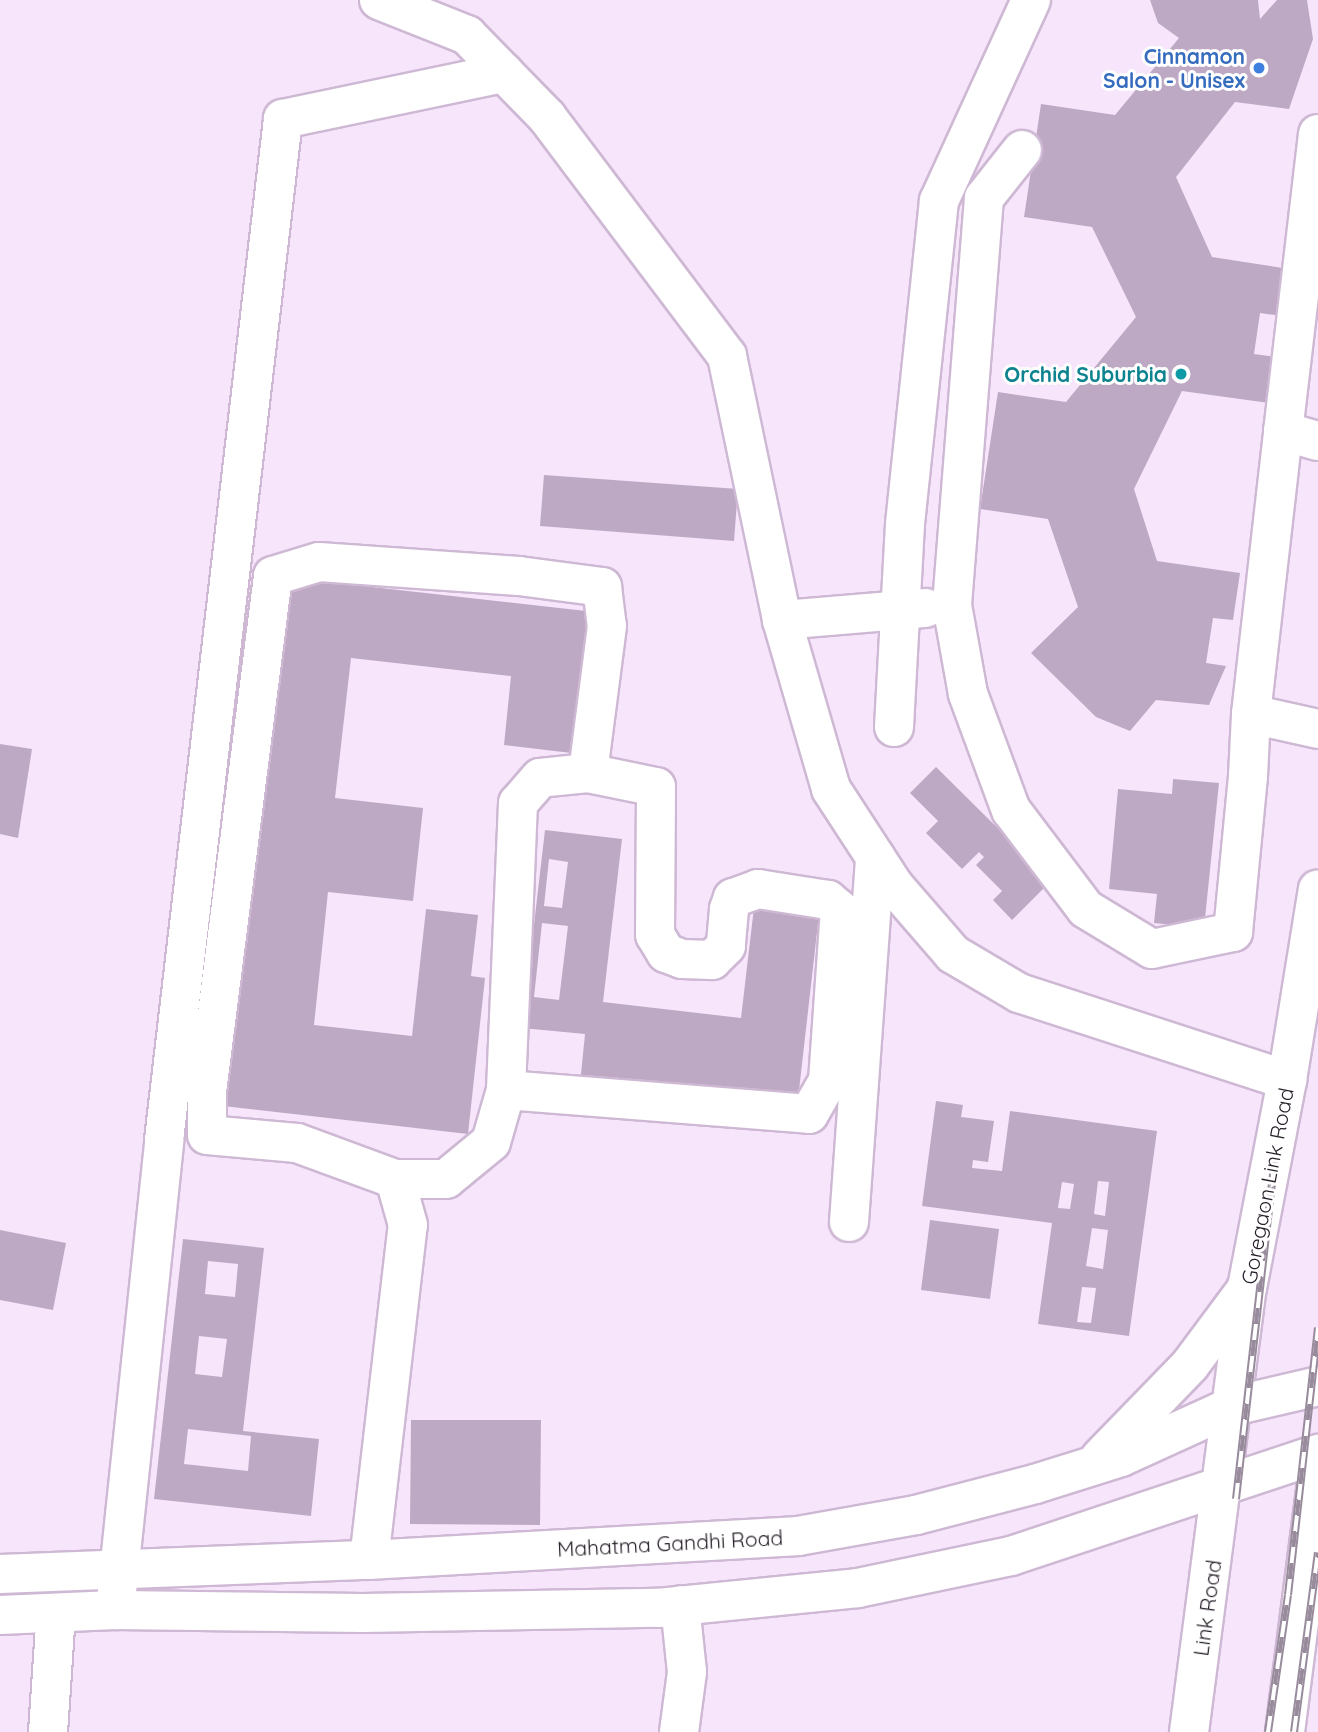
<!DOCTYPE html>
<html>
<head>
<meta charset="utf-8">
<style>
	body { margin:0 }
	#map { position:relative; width:1318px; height:1732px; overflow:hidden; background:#f7e5fc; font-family:Quicksand,sans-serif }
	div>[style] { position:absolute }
	.building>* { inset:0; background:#bea9c4 }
	.roads { filter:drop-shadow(2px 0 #ceb8d4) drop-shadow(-2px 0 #ceb8d4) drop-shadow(0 2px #ceb8d4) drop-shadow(0 -2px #ceb8d4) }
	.minor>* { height:38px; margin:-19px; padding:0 19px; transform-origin:19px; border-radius:19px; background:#fff }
	.major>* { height:38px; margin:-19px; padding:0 19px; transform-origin:19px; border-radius:19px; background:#fff }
	.rail>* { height:8px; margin-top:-4px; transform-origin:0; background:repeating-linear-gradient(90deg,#fff 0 16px,#988b9c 0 32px); box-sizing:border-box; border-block:2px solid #988b9c }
	.dots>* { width:19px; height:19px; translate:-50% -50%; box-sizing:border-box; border:4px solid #fff; border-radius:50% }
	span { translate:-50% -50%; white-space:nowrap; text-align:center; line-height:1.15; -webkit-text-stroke:6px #fff; paint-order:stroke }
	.shop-label { font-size:21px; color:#366cbe; font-weight:700 }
	.right { translate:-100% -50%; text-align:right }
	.culture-label { font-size:21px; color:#0d838f; font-weight:700 }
	.street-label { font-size:21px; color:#261e28 }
</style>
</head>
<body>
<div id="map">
	<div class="building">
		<i style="clip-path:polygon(1150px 0,1258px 0,1260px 19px,1277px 0,1307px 0,1313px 39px,1289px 109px,1235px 102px,1176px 177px,1212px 257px,1289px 269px,1282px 316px,1260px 313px,1254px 354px,1276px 357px,1269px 403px,1182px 391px,1134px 489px,1157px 561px,1240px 573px,1233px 620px,1213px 618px,1206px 663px,1226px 666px,1209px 705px,1156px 700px,1130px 731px,1096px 717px,1031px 653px,1078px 607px,1048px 519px,980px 509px,998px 392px,1066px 402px,1136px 317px,1092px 227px,1024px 217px,1041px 104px,1115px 115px,1179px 38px,1158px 23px)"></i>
		<i style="clip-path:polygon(544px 475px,738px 489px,734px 541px,540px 526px)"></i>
		<i style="clip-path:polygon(283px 577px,595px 612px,580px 754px,504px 745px,511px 676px,351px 658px,335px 798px,423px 808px,413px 901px,328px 892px,314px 1025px,412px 1036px,426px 909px,478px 915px,471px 976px,485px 978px,468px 1134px,223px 1106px)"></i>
		<i style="clip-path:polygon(0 744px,32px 749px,18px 838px,0 834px)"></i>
		<i style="clip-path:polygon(936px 767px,1051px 881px,1012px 920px,993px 900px,1002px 891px,976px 865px,984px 857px,979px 852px,962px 869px,926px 833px,938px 821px,910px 793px)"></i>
		<i style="clip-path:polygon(1173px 779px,1219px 783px,1204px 928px,1154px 923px,1157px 894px,1109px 889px,1118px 789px,1172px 794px)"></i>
		<i style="clip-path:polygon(evenodd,545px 830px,622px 839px,603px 1002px,741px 1018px,755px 899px,820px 906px,797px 1108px,580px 1084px,585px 1034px,522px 1028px,545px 830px,549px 859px,568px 862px,562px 908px,544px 906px,549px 859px,545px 830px,542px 923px,568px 926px,559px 1000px,534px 997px,542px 923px)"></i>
		<i style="clip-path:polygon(evenodd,936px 1101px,963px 1105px,961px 1117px,994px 1121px,988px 1162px,973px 1160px,972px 1168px,1002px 1171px,1010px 1111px,1157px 1131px,1129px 1336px,1038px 1324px,1052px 1223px,922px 1206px,936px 1101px,1098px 1181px,1109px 1182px,1105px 1216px,1094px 1214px,1098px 1181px,936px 1101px,1062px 1182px,1074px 1184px,1070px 1209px,1058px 1208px,1062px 1182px,936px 1101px,1092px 1228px,1108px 1230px,1103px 1269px,1086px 1266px,1092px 1228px,936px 1101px,1082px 1287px,1096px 1288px,1091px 1323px,1077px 1322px,1082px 1287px)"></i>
		<i style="clip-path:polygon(930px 1220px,999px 1229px,990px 1299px,921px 1290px)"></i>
		<i style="clip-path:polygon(0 1230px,66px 1243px,53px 1310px,0 1300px)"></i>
		<i style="clip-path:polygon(evenodd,183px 1239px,264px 1248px,243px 1431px,319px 1439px,311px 1516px,154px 1499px,183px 1239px,208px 1261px,238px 1264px,235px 1297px,205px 1294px,208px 1261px,183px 1239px,199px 1336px,227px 1339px,222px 1377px,195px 1374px,199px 1336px,183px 1239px,188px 1429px,251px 1436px,248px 1471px,184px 1464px,188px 1429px)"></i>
		<i style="clip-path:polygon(411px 1420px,541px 1420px,540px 1525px,410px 1524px)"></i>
	</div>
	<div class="roads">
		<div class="minor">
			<i style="left:379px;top:0;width:95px;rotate:21.7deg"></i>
			<i style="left:467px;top:35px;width:115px;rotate:45.7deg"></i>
			<i style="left:547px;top:117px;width:299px;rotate:53deg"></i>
			<i style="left:727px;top:356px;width:270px;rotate:78.2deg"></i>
			<i style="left:782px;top:620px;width:176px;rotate:73.8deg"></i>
			<i style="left:831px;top:789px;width:117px;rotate:56.9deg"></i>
			<i style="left:895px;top:887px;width:89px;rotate:49.1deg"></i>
			<i style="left:953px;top:954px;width:77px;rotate:30.6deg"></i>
			<i style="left:1019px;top:993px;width:282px;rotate:18deg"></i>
			<i style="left:1318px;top:134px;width:299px;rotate:96.7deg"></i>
			<i style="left:1283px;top:431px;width:36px;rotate:16deg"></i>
			<i style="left:1022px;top:150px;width:61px;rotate:128.4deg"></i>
			<i style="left:984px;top:198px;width:408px;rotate:94.5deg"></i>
			<i style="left:952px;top:605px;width:90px;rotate:79.8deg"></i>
			<i style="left:968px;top:694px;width:124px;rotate:69.7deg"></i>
			<i style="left:1011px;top:810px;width:124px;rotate:52.9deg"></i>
			<i style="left:1086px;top:909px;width:77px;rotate:31.2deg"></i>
			<i style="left:1152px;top:949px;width:83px;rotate:-11.9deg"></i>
			<i style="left:1233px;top:932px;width:157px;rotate:-84.5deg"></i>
			<i style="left:1248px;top:776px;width:62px;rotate:-87.2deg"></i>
			<i style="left:1251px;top:714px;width:285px;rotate:-83.5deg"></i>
			<i style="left:782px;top:620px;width:144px;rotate:-4.8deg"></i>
			<i style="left:1251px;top:714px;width:69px;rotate:12.6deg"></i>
			<i style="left:894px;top:727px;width:203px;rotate:-86.9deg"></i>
			<i style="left:905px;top:524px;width:325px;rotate:-84deg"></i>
			<i style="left:939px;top:201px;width:221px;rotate:-65.4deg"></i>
			<i style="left:506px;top:1090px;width:304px;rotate:4.5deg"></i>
			<i style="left:809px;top:1114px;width:38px;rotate:-60deg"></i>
			<i style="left:828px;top:1081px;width:171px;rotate:-86deg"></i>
			<i style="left:840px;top:910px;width:16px;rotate:-140deg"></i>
			<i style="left:828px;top:900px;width:71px;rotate:-171.1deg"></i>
			<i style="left:758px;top:889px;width:27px;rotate:160deg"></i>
			<i style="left:733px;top:898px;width:12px;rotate:110deg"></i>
			<i style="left:729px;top:909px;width:37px;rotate:95deg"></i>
			<i style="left:726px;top:946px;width:20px;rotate:135deg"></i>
			<i style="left:712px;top:960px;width:30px;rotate:-178deg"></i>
			<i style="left:682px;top:959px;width:17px;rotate:-159deg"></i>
			<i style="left:666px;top:953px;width:21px;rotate:-121deg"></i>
			<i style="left:655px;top:935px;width:148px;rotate:-89.6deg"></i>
			<i style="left:656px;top:787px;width:69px;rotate:-168.4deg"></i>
			<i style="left:849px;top:1222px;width:366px;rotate:-85.9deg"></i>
			<i style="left:369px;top:1560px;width:337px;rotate:-83.4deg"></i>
			<i style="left:408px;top:1225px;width:48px;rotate:-105.8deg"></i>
			<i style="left:395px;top:1179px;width:104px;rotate:-159.8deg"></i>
			<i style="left:297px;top:1143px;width:90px;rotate:-174.9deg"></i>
			<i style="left:207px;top:1135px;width:43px;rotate:-90deg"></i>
			<i style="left:207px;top:1092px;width:520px;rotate:-82.71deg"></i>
			<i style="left:273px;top:576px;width:48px;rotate:-16.9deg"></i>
			<i style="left:319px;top:562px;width:200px;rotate:4deg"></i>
			<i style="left:519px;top:576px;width:84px;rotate:7.5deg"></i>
			<i style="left:602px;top:587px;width:39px;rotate:83deg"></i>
			<i style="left:607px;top:626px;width:148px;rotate:97.4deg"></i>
			<i style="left:588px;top:773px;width:48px;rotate:174.1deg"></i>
			<i style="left:540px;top:778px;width:33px;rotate:131deg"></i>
			<i style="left:518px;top:803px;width:287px;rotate:92.4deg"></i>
			<i style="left:506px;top:1090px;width:54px;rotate:106.1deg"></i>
			<i style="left:491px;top:1142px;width:58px;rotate:140.6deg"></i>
			<i style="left:446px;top:1179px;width:51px;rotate:180deg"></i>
			<i style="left:115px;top:1610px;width:473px;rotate:-84deg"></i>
			<i style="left:164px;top:1140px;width:1028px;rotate:-83.35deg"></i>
			<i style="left:283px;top:119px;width:226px;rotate:-11.8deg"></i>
			<i style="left:48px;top:1732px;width:119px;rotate:-86.2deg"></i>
			<i style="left:679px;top:1732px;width:61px;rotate:-82.4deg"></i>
			<i style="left:687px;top:1672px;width:67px;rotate:-96deg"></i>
		</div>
		<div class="major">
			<i style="left:1100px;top:1458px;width:129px;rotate:-45.9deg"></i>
			<i style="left:1190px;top:1365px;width:94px;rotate:-53.3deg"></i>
			<i style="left:0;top:1574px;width:369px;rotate:-2.2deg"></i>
			<i style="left:369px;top:1560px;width:430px;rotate:-3.2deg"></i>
			<i style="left:798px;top:1536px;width:120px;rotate:-10.1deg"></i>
			<i style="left:916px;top:1515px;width:123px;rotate:-14.6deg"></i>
			<i style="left:1035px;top:1484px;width:90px;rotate:-17.4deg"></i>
			<i style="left:1121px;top:1457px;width:123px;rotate:-24.5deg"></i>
			<i style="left:1233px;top:1406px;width:87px;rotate:-13.2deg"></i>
			<i style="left:0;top:1615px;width:115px;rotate:-2.5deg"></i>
			<i style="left:115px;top:1610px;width:248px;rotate:0.7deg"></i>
			<i style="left:363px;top:1613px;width:295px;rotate:-1deg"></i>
			<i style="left:658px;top:1608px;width:201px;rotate:-5.7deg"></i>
			<i style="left:858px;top:1588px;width:156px;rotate:-11.8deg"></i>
			<i style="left:1011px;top:1556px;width:324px;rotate:-18.4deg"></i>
			<i style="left:1189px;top:1732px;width:448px;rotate:-82.6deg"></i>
			<i style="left:1247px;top:1288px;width:212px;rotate:-79.1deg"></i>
			<i style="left:1287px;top:1080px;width:193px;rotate:-80.8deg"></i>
			<i style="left:1285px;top:1732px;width:261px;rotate:-82.7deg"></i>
		</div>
	</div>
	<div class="rail">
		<i style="left:1236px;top:1499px;width:345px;rotate:-83.5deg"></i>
		<i style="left:1268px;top:1732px;width:138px;rotate:-81.7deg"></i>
		<i style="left:1288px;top:1595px;width:269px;rotate:-83.6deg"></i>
		<i style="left:1294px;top:1732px;width:181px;rotate:-82.4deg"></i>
	</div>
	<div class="dots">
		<i style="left:1259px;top:68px;background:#3f7fe0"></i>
		<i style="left:1181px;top:374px;background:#0f9aa8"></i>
	</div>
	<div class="shop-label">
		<span class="right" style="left:1245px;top:68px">Cinnamon<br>Salon - Unisex</span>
	</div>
	<div class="culture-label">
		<span class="right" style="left:1167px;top:374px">Orchid Suburbia</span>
	</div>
	<div class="street-label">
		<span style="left:1267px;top:1186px;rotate:-79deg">Goregaon Link Road</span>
		<span style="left:670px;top:1543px;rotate:-3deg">Mahatma Gandhi Road</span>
		<span style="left:1207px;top:1608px;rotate:-82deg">Link Road</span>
	</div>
</div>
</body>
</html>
